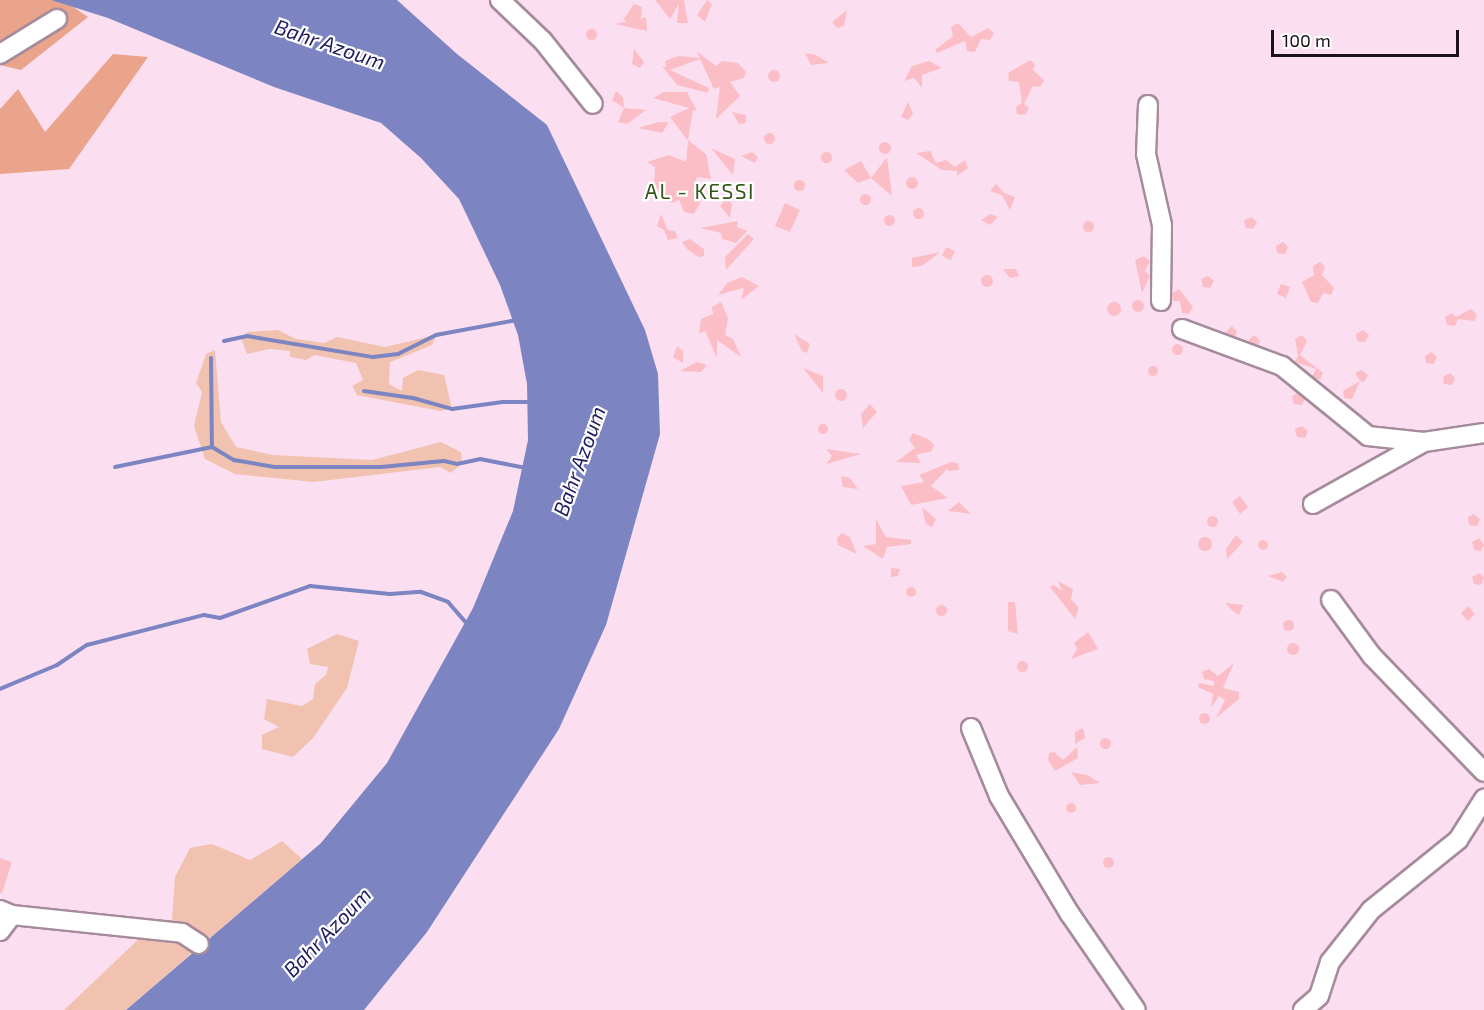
<!DOCTYPE html>
<html>
<head>
<meta charset="utf-8">
<style>
	body { margin:0 }
	#map { position:relative; width:1484px; height:1010px; overflow:hidden; background:#fbdff1; font-family:"Exo 2",sans-serif }
	div>[style] { position:absolute }
	.green>* { inset:0; background:#f2c2b1 }
	.forest>* { inset:0; background:#eaa48b }
	.water>* { inset:0; background:#7c85c1 }
	.stream>* { height:4px; margin:-2px; padding:0 2px; transform-origin:2px; border-radius:2px; background:#7c85c1 }
	.building>* { inset:0; background:#fcbec6 }
	.round { border-radius:50% }
	.roads { filter:drop-shadow(2px 0 #a58b9c) drop-shadow(-2px 0 #a58b9c) drop-shadow(0 2px #a58b9c) drop-shadow(0 -2px #a58b9c) }
	.minor>* { height:18px; margin:-9px; padding:0 9px; transform-origin:9px; border-radius:9px; background:#fff }
	span { translate:-50% -50%; white-space:nowrap; text-align:center; line-height:1.15; -webkit-text-stroke:4.5px #fff; paint-order:stroke }
	.water-label { font-size:21px; color:#1f1c63; font-style:italic }
	.neighbourhood-label { font-size:21px; color:#335617; letter-spacing:1.5px }
	.scale { position:absolute; left:1271px; top:30px; width:188px; height:27px; box-sizing:border-box; border:3px solid #1b1218; border-top:0; padding-left:8px; font-size:18px; line-height:21px; white-space:nowrap; color:#1b1218; -webkit-text-stroke:4px #fff; paint-order:stroke }
</style>
</head>
<body>
<div id="map">
	<div class="green">
		<i style="clip-path:polygon(278px 330px,296px 339px,324px 343px,337px 337px,385px 347px,436px 335px,432px 345px,390px 362px,389px 384px,402px 391px,403px 378px,418px 370px,444px 375px,452px 409px,440px 411px,357px 395px,352px 386px,363px 380px,356px 363px,314px 355px,306px 360px,290px 357px,290px 351px,269px 349px,247px 354px,241px 338px,248px 332px)"></i>
		<i style="clip-path:polygon(215px 350px,221px 422px,236px 447px,273px 455px,372px 460px,441px 442px,461px 452px,462px 463px,451px 473px,440px 467px,314px 482px,235px 474px,205px 459px,194px 426px,202px 392px,196px 383px,206px 354px)"></i>
		<i style="clip-path:polygon(337px 634px,359px 641px,347px 688px,313px 738px,293px 757px,262px 749px,262px 735px,279px 727px,264px 719px,267px 699px,302px 706px,313px 699px,315px 684px,326px 675px,328px 667px,310px 664px,307px 649px)"></i>
		<i style="clip-path:polygon(282px 841px,302px 859px,210px 938px,191px 932px,172px 920px,175px 877px,190px 848px,212px 844px,250px 860px)"></i>
		<i style="clip-path:polygon(144px 934px,180px 936px,192px 953px,126px 1010px,64px 1010px)"></i>
	</div>
	<div class="forest">
		<i style="clip-path:polygon(0 0,63px 0,88px 17px,21px 70px,0 65px)"></i>
		<i style="clip-path:polygon(113px 54px,148px 57px,69px 169px,0 174px,0 109px,18px 89px,45px 132px)"></i>
	</div>
	<div class="water">
		<i style="clip-path:polygon(51px 0,397px 0,457px 54px,547px 125px,645px 330px,658px 374px,660px 434px,606px 625px,559px 729px,427px 932px,364px 1010px,126px 1010px,321px 843px,387px 763px,473px 608px,513px 511px,528px 440px,527px 384px,518px 335px,500px 285px,459px 199px,421px 158px,381px 123px,274px 87px,108px 18px)"></i>
	</div>
	<div class="stream">
		<i style="left:224px;top:341px;width:24px;rotate:-12deg"></i>
		<i style="left:247px;top:336px;width:128px;rotate:9.5deg"></i>
		<i style="left:373px;top:357px;width:25px;rotate:-7deg"></i>
		<i style="left:398px;top:354px;width:42px;rotate:-26.6deg"></i>
		<i style="left:436px;top:335px;width:82px;rotate:-10.5deg"></i>
		<i style="left:211px;top:358px;width:89px;rotate:89.4deg"></i>
		<i style="left:364px;top:391px;width:49px;rotate:8.1deg"></i>
		<i style="left:413px;top:398px;width:41px;rotate:15.8deg"></i>
		<i style="left:452px;top:409px;width:51px;rotate:-7.8deg"></i>
		<i style="left:503px;top:402px;width:29px"></i>
		<i style="left:115px;top:467px;width:99px;rotate:-11.7deg"></i>
		<i style="left:212px;top:447px;width:26px;rotate:31deg"></i>
		<i style="left:234px;top:460px;width:41px;rotate:9.9deg"></i>
		<i style="left:274px;top:467px;width:107px"></i>
		<i style="left:381px;top:467px;width:63px;rotate:-5.4deg"></i>
		<i style="left:444px;top:461px;width:13px;rotate:13deg"></i>
		<i style="left:457px;top:464px;width:24px;rotate:-12deg"></i>
		<i style="left:480px;top:459px;width:47px;rotate:11.1deg"></i>
		<i style="left:0;top:689px;width:62px;rotate:-22.8deg"></i>
		<i style="left:57px;top:665px;width:36px;rotate:-34deg"></i>
		<i style="left:87px;top:645px;width:121px;rotate:-14.4deg"></i>
		<i style="left:204px;top:615px;width:16px;rotate:11deg"></i>
		<i style="left:220px;top:618px;width:96px;rotate:-19.6deg"></i>
		<i style="left:310px;top:586px;width:80px;rotate:5.7deg"></i>
		<i style="left:390px;top:594px;width:31px;rotate:-4deg"></i>
		<i style="left:421px;top:592px;width:29px;rotate:20deg"></i>
		<i style="left:448px;top:602px;width:29px;rotate:49deg"></i>
	</div>
	<div class="building">
		<i style="clip-path:polygon(655px 0,684px 0,688px 23px,677px 23px,679px 4px,670px 19px)"></i>
		<i style="clip-path:polygon(707px 0,712px 4px,705px 22px,697px 15px)"></i>
		<i style="clip-path:polygon(634px 4px,642px 7px,641px 19px,646px 17px,647px 31px,615px 24px,628px 21px,623px 20px)"></i>
		<i style="clip-path:polygon(847px 10px,844px 26px,837px 28px,832px 22px)"></i>
		<i style="clip-path:polygon(958px 23px,971px 37px,988px 28px,994px 33px,990px 40px,981px 39px,975px 52px,967px 51px,965px 41px,937px 53px,935px 50px,953px 36px,951px 27px)"></i>
		<i class="round" style="left:585.5px;top:28.5px;width:11px;height:11px"></i>
		<i style="clip-path:polygon(634px 49px,644px 62px,640px 68px,632px 64px)"></i>
		<i style="clip-path:polygon(696px 51px,716px 66px,722px 61px,738px 63px,746px 72px,744px 78px,730px 82px,740px 96px,716px 119px,720px 87px,714px 89px,700px 59px,670px 70px,709px 88px,708px 93px,677px 85px,662px 66px,666px 67px,665px 61px,678px 56px,700px 58px)"></i>
		<i style="clip-path:polygon(805px 53px,816px 55px,829px 63px,811px 65px)"></i>
		<i style="clip-path:polygon(1030px 60px,1035px 65px,1033px 70px,1044px 80px,1040px 87px,1033px 86px,1024px 104px,1029px 108px,1025px 115px,1017px 114px,1016px 107px,1022px 103px,1019px 82px,1009px 81px,1008px 73px)"></i>
		<i style="clip-path:polygon(929px 61px,942px 68px,922px 75px,922px 88px,914px 78px,904px 81px,912px 66px)"></i>
		<i class="round" style="left:768px;top:70px;width:12px;height:12px"></i>
		<i style="clip-path:polygon(616px 91px,623px 97px,624px 108px,646px 110px,627px 124px,618px 122px,624px 108px,612px 100px)"></i>
		<i style="clip-path:polygon(664px 92px,687px 92px,697px 111px,693px 110px,688px 140px,706px 154px,711px 179px,697px 177px,693px 191px,701px 201px,694px 214px,684px 212px,679px 200px,672px 203px,654px 187px,655px 167px,647px 162px,669px 155px,686px 162px,688px 141px,670px 117px,689px 108px,653px 98px)"></i>
		<i style="clip-path:polygon(908px 102px,913px 114px,908px 120px,901px 117px)"></i>
		<i style="clip-path:polygon(732px 112px,746px 115px,746px 123px,739px 124px)"></i>
		<i style="clip-path:polygon(659px 122px,669px 122px,662px 133px,638px 128px)"></i>
		<i class="round" style="left:763.5px;top:132.5px;width:11px;height:11px"></i>
		<i class="round" style="left:879px;top:142px;width:12px;height:12px"></i>
		<i style="clip-path:polygon(711px 148px,735px 159px,733px 175px)"></i>
		<i style="clip-path:polygon(930px 151px,936px 163px,946px 160px,955px 167px,965px 160px,968px 168px,957px 176px,957px 171px,942px 170px,916px 153px)"></i>
		<i class="round" style="left:820.5px;top:151.5px;width:11px;height:11px"></i>
		<i style="clip-path:polygon(752px 152px,758px 157px,755px 163px,741px 156px)"></i>
		<i style="clip-path:polygon(887px 157px,892px 196px,871px 178px)"></i>
		<i style="clip-path:polygon(861px 161px,871px 178px,858px 183px,844px 170px)"></i>
		<i class="round" style="left:906px;top:177px;width:12px;height:12px"></i>
		<i class="round" style="left:793.5px;top:179.5px;width:11px;height:11px"></i>
		<i style="clip-path:polygon(996px 184px,1004px 193px,1015px 197px,1010px 210px,1002px 195px,990px 191px)"></i>
		<i class="round" style="left:859.5px;top:193.5px;width:11px;height:11px"></i>
		<i style="clip-path:polygon(727px 198px,732px 204px,730px 218px,720px 206px)"></i>
		<i style="clip-path:polygon(785px 203px,800px 210px,790px 232px,775px 226px)"></i>
		<i class="round" style="left:912.5px;top:207.5px;width:11px;height:11px"></i>
		<i style="clip-path:polygon(661px 214px,668px 230px,675px 231px,678px 238px,668px 240px,664px 230px,657px 226px)"></i>
		<i style="clip-path:polygon(990px 214px,998px 217px,990px 225px,981px 220px)"></i>
		<i class="round" style="left:883.5px;top:214.5px;width:11px;height:11px"></i>
		<i style="clip-path:polygon(1251px 217px,1257px 222px,1253px 229px,1246px 228px,1244px 220px)"></i>
		<i class="round" style="left:1082.5px;top:220.5px;width:11px;height:11px"></i>
		<i style="clip-path:polygon(738px 221px,737px 227px,747px 231px,736px 243px,722px 239px,721px 233px,700px 228px)"></i>
		<i style="clip-path:polygon(748px 234px,754px 239px,726px 270px,725px 257px)"></i>
		<i style="clip-path:polygon(690px 239px,704px 249px,704px 256px,698px 257px,686px 248px,682px 242px)"></i>
		<i style="clip-path:polygon(1283px 242px,1288px 247px,1285px 254px,1277px 253px,1276px 246px)"></i>
		<i style="clip-path:polygon(946px 247px,955px 251px,951px 260px,942px 256px)"></i>
		<i style="clip-path:polygon(940px 252px,922px 266px,912px 267px,912px 258px)"></i>
		<i style="clip-path:polygon(1144px 256px,1150px 261px,1145px 271px,1150px 276px,1142px 293px,1135px 260px)"></i>
		<i style="clip-path:polygon(1320px 262px,1325px 267px,1322px 275px,1334px 288px,1331px 295px,1323px 293px,1318px 303px,1311px 302px,1302px 282px,1314px 275px,1313px 266px)"></i>
		<i style="clip-path:polygon(1003px 269px,1016px 269px,1019px 276px,1010px 278px)"></i>
		<i class="round" style="left:981px;top:275px;width:12px;height:12px"></i>
		<i style="clip-path:polygon(1208px 276px,1214px 281px,1210px 288px,1203px 287px,1201px 279px)"></i>
		<i style="clip-path:polygon(742px 277px,759px 286px,741px 300px,744px 288px,718px 295px,727px 283px)"></i>
		<i style="clip-path:polygon(1281px 284px,1290px 287px,1286px 298px,1277px 294px)"></i>
		<i style="clip-path:polygon(1179px 289px,1193px 307px,1189px 314px,1182px 313px,1180px 301px,1173px 301px,1172px 293px)"></i>
		<i class="round" style="left:1132px;top:300px;width:12px;height:12px"></i>
		<i style="clip-path:polygon(721px 302px,728px 318px,725px 335px,733px 339px,741px 357px,717px 340px,717px 358px,705px 331px,699px 334px,701px 319px,713px 314px,712px 307px)"></i>
		<i class="round" style="left:1107px;top:302px;width:14px;height:14px"></i>
		<i style="clip-path:polygon(1471px 309px,1477px 315px,1474px 321px,1458px 319px,1455px 326px,1447px 325px,1445px 317px,1452px 313px,1456px 317px)"></i>
		<i style="clip-path:polygon(1232px 326px,1237px 332px,1235px 337px,1225px 333px)"></i>
		<i style="clip-path:polygon(1363px 330px,1369px 335px,1365px 342px,1357px 341px,1356px 334px)"></i>
		<i style="clip-path:polygon(794px 334px,810px 344px,807px 353px,802px 351px)"></i>
		<i style="clip-path:polygon(1254px 335px,1260px 341px,1258px 345px,1248px 341px)"></i>
		<i style="clip-path:polygon(1302px 335px,1307px 341px,1300px 355px,1323px 373px,1320px 380px,1312px 376px,1316px 369px,1295px 362px,1298px 356px,1295px 339px)"></i>
		<i class="round" style="left:1171.5px;top:343.5px;width:11px;height:11px"></i>
		<i style="clip-path:polygon(677px 346px,683px 351px,683px 363px,673px 357px)"></i>
		<i style="clip-path:polygon(1432px 352px,1437px 357px,1434px 364px,1426px 363px,1425px 356px)"></i>
		<i style="clip-path:polygon(697px 362px,707px 365px,701px 372px,680px 371px)"></i>
		<i class="round" style="left:1148px;top:366px;width:10px;height:10px"></i>
		<i style="clip-path:polygon(803px 368px,823px 376px,823px 393px)"></i>
		<i style="clip-path:polygon(1362px 370px,1368px 375px,1364px 382px,1360px 381px,1352px 399px,1344px 398px,1343px 391px,1360px 381px,1355px 373px)"></i>
		<i style="clip-path:polygon(1450px 373px,1455px 378px,1452px 385px,1444px 384px,1443px 377px)"></i>
		<i class="round" style="left:835px;top:389px;width:12px;height:12px"></i>
		<i style="clip-path:polygon(1298px 393px,1305px 399px,1302px 405px,1294px 404px,1292px 396px)"></i>
		<i style="clip-path:polygon(870px 404px,877px 412px,863px 428px,861px 414px)"></i>
		<i class="round" style="left:818px;top:424px;width:10px;height:10px"></i>
		<i style="clip-path:polygon(1302px 426px,1308px 431px,1305px 438px,1297px 437px,1295px 429px)"></i>
		<i style="clip-path:polygon(913px 433px,928px 439px,934px 445px,932px 451px,916px 455px,921px 463px,896px 462px,915px 448px,909px 440px)"></i>
		<i style="clip-path:polygon(826px 449px,861px 454px,826px 464px,832px 456px)"></i>
		<i style="clip-path:polygon(951px 462px,958px 463px,959px 470px,948px 471px,948px 468px,931px 486px,948px 498px,911px 505px,901px 486px,924px 482px,919px 475px)"></i>
		<i style="clip-path:polygon(841px 476px,850px 478px,858px 489px,843px 487px)"></i>
		<i style="clip-path:polygon(1240px 496px,1248px 507px,1240px 514px,1232px 502px)"></i>
		<i style="clip-path:polygon(959px 502px,971px 514px,948px 511px)"></i>
		<i style="clip-path:polygon(922px 507px,936px 519px,932px 527px,926px 524px)"></i>
		<i style="clip-path:polygon(1474px 514px,1480px 519px,1477px 526px,1469px 525px,1468px 517px)"></i>
		<i class="round" style="left:1206.5px;top:515.5px;width:11px;height:11px"></i>
		<i style="clip-path:polygon(876px 519px,886px 537px,911px 540px,911px 544px,887px 547px,883px 559px,863px 546px,876px 544px)"></i>
		<i style="clip-path:polygon(842px 533px,850px 537px,857px 554px,838px 545px,837px 538px)"></i>
		<i style="clip-path:polygon(1236px 535px,1243px 542px,1227px 559px,1226px 549px)"></i>
		<i class="round" style="left:1198px;top:537px;width:14px;height:14px"></i>
		<i style="clip-path:polygon(1479px 538px,1484px 545px,1481px 551px,1474px 550px,1472px 542px)"></i>
		<i class="round" style="left:1258px;top:540px;width:10px;height:10px"></i>
		<i style="clip-path:polygon(891px 568px,900px 569px,898px 576px,891px 577px)"></i>
		<i style="clip-path:polygon(1282px 572px,1287px 577px,1283px 582px,1268px 576px)"></i>
		<i style="clip-path:polygon(1479px 573px,1484px 578px,1481px 585px,1474px 584px,1472px 577px)"></i>
		<i style="clip-path:polygon(1058px 581px,1073px 589px,1071px 599px,1079px 608px,1075px 619px,1050px 587px,1054px 585px,1062px 591px)"></i>
		<i class="round" style="left:906px;top:587px;width:10px;height:10px"></i>
		<i style="clip-path:polygon(1008px 602px,1015px 602px,1018px 634px,1008px 631px)"></i>
		<i style="clip-path:polygon(1225px 603px,1243px 605px,1239px 615px,1234px 612px)"></i>
		<i class="round" style="left:935.5px;top:604.5px;width:11px;height:11px"></i>
		<i style="clip-path:polygon(1468px 606px,1475px 614px,1468px 621px,1461px 613px)"></i>
		<i class="round" style="left:1282.5px;top:619.5px;width:11px;height:11px"></i>
		<i style="clip-path:polygon(1088px 632px,1098px 649px,1071px 659px,1077px 649px,1074px 643px)"></i>
		<i class="round" style="left:1287px;top:643px;width:12px;height:12px"></i>
		<i class="round" style="left:1016.5px;top:660.5px;width:11px;height:11px"></i>
		<i style="clip-path:polygon(1234px 663px,1223px 688px,1239px 692px,1239px 699px,1216px 718px,1225px 700px,1219px 696px,1211px 708px,1213px 694px,1198px 687px,1199px 683px,1214px 686px,1214px 681px,1204px 679px,1202px 672px,1209px 669px,1218px 676px)"></i>
		<i class="round" style="left:1198.5px;top:712.5px;width:11px;height:11px"></i>
		<i style="clip-path:polygon(1083px 728px,1085px 738px,1075px 744px,1075px 732px)"></i>
		<i class="round" style="left:1099.5px;top:737.5px;width:11px;height:11px"></i>
		<i style="clip-path:polygon(1077px 747px,1078px 758px,1055px 771px,1048px 760px,1049px 753px,1054px 752px,1063px 760px)"></i>
		<i style="clip-path:polygon(1071px 772px,1087px 775px,1100px 783px,1080px 785px)"></i>
		<i class="round" style="left:1066px;top:803px;width:10px;height:10px"></i>
		<i class="round" style="left:1102.5px;top:856.5px;width:11px;height:11px"></i>
		<i style="clip-path:polygon(0 858px,12px 862px,2px 893px,0 893px)"></i>
	</div>
	<div class="roads">
		<div class="minor">
			<i style="left:500px;top:0;width:59px;rotate:43.6deg"></i>
			<i style="left:543px;top:41px;width:80px;rotate:51.6deg"></i>
			<i style="left:0;top:54px;width:67px;rotate:-31.6deg"></i>
			<i style="left:1148px;top:105px;width:49px;rotate:92.3deg"></i>
			<i style="left:1146px;top:154px;width:73px;rotate:77.3deg"></i>
			<i style="left:1162px;top:225px;width:76px;rotate:90.8deg"></i>
			<i style="left:1182px;top:329px;width:107px;rotate:20.3deg"></i>
			<i style="left:1282px;top:366px;width:111px;rotate:39.1deg"></i>
			<i style="left:1368px;top:436px;width:56px;rotate:6.1deg"></i>
			<i style="left:1313px;top:504px;width:127px;rotate:-29.2deg"></i>
			<i style="left:1424px;top:442px;width:61px;rotate:-8.5deg"></i>
			<i style="left:1331px;top:600px;width:69px;rotate:53.8deg"></i>
			<i style="left:1372px;top:656px;width:161px;rotate:46deg"></i>
			<i style="left:971px;top:728px;width:74px;rotate:67.6deg"></i>
			<i style="left:999px;top:796px;width:138px;rotate:59deg"></i>
			<i style="left:1070px;top:914px;width:116px;rotate:55.5deg"></i>
			<i style="left:0;top:910px;width:13px;rotate:23deg"></i>
			<i style="left:12px;top:915px;width:171px;rotate:6deg"></i>
			<i style="left:182px;top:933px;width:20px;rotate:33deg"></i>
			<i style="left:0;top:931px;width:20px;rotate:-53deg"></i>
			<i style="left:1303px;top:1010px;width:21px;rotate:-41deg"></i>
			<i style="left:1319px;top:996px;width:36px;rotate:-72deg"></i>
			<i style="left:1330px;top:962px;width:66px;rotate:-51.7deg"></i>
			<i style="left:1371px;top:910px;width:112px;rotate:-38.8deg"></i>
			<i style="left:1458px;top:840px;width:49px;rotate:-57.6deg"></i>
		</div>
	</div>
	<div class="water-label">
		<span style="left:330px;top:44px;rotate:19deg">Bahr Azoum</span>
		<span style="left:579px;top:461px;rotate:-70deg">Bahr Azoum</span>
		<span style="left:327px;top:932px;rotate:-46deg">Bahr Azoum</span>
	</div>
	<div class="neighbourhood-label">
		<span style="left:700px;top:191px">AL - KESSI</span>
	</div>
	<div class="scale">100 m</div>
</div>
</body>
</html>
